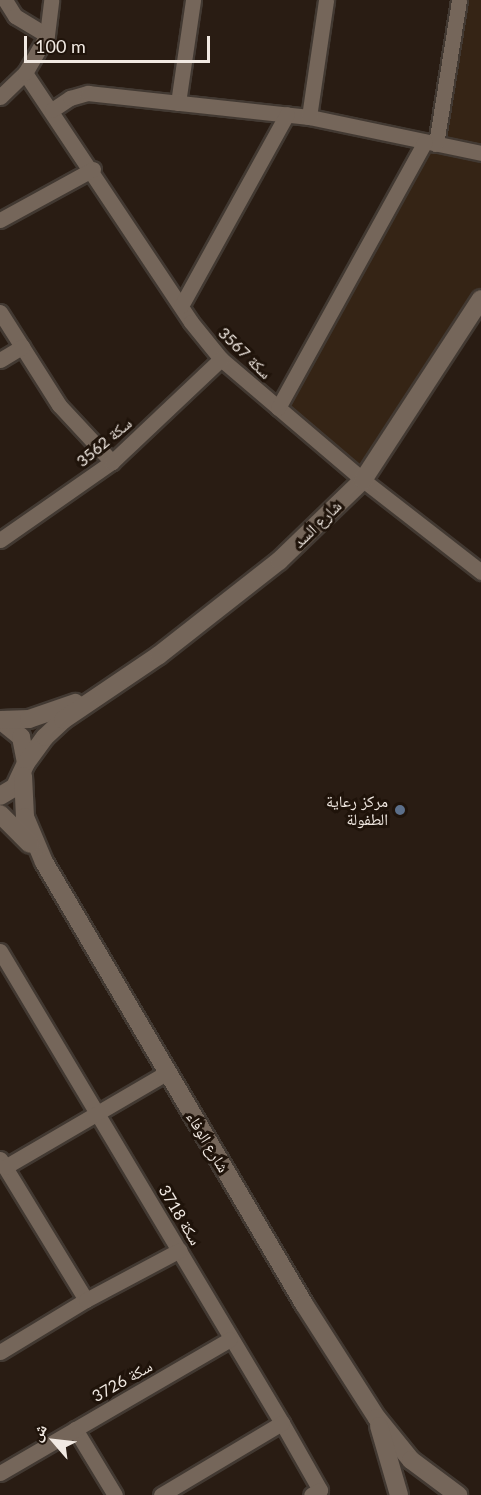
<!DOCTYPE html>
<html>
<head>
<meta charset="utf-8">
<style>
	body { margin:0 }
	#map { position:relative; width:481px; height:1495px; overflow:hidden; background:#291c13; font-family:Lato,"Noto Naskh Arabic",sans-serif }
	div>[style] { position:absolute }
	.built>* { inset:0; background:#352415 }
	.roads { filter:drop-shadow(2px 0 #423932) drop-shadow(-2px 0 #423932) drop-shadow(0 2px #423932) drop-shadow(0 -2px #423932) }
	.minor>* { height:15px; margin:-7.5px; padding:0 7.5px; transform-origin:7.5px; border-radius:7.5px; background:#75665a }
	.tertiary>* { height:18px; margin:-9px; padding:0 9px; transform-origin:9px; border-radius:9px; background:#75665a }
	.dots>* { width:16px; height:16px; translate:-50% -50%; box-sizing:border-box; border:3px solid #1f130a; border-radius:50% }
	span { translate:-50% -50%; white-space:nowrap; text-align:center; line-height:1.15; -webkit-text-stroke:6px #1f130a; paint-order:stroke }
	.street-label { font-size:16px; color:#f1e9e2 }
	.poi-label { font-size:16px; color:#f1e9e2 }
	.right { translate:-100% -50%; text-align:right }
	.north { position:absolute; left:24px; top:1411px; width:60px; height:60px; -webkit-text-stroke:4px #1f130a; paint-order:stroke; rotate:298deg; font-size:16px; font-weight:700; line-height:24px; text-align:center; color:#f1e9e2 }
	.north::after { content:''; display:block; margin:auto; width:21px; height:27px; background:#f1e9e2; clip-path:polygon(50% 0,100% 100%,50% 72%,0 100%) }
	.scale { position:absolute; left:24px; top:36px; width:186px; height:27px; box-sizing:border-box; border:3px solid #f1e9e2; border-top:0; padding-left:8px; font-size:18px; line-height:21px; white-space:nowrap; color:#f1e9e2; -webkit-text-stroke:4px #1f130a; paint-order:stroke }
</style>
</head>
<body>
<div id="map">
	<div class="built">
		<i style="clip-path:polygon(459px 0,481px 0,481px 299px,363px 480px,278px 408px,425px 142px,435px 144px)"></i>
	</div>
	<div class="roads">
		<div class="minor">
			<i style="left:5px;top:0;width:19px;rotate:58deg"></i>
			<i style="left:15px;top:16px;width:37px;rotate:31deg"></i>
			<i style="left:25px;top:73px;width:299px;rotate:56.3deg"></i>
			<i style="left:191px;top:322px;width:48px;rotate:51deg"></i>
			<i style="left:221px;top:359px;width:187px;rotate:40.4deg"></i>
			<i style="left:363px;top:480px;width:150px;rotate:37.9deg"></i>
			<i style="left:0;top:97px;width:35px;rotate:-44deg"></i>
			<i style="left:25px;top:73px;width:44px;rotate:-59.9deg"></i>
			<i style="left:47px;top:35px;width:35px;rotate:-83deg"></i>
			<i style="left:178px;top:103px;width:104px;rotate:-81.7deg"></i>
			<i style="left:52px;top:110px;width:22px;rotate:-34deg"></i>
			<i style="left:70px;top:98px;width:19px;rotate:-16deg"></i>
			<i style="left:88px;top:93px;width:222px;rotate:6.2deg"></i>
			<i style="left:309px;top:117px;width:176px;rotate:11.8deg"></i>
			<i style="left:309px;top:117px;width:118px;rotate:-81.7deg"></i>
			<i style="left:436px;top:144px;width:146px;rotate:-80.9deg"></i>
			<i style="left:0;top:220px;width:106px;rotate:-28.7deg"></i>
			<i style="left:181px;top:306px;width:219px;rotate:-61.1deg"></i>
			<i style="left:0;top:312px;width:110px;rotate:57.6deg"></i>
			<i style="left:59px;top:405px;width:78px;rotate:47.1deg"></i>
			<i style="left:0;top:360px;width:26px;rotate:-31deg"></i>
			<i style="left:278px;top:408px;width:304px;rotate:-61.1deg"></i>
			<i style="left:0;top:540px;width:136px;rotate:-34.9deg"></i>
			<i style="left:112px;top:462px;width:150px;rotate:-43.4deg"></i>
			<i style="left:0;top:951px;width:550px;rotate:59.14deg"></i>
			<i style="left:282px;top:1423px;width:77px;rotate:60.4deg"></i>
			<i style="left:320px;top:1490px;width:10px;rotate:151deg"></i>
			<i style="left:0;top:1159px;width:165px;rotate:58.6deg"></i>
			<i style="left:5px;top:1167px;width:186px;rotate:-30.3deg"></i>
			<i style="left:0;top:1352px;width:100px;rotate:-31.2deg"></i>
			<i style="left:86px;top:1300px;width:106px;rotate:-28deg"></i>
			<i style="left:75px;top:1429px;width:77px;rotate:58.8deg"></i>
			<i style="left:0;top:1473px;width:266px;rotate:-30.2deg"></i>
			<i style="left:161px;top:1495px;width:141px;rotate:-30.8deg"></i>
		</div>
		<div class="tertiary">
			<i style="left:0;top:720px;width:27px;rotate:39deg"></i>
			<i style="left:21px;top:737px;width:26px;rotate:79deg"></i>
			<i style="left:26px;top:763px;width:26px;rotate:115deg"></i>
			<i style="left:15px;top:787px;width:17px;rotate:149deg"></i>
			<i style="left:1px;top:720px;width:28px;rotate:-2deg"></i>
			<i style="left:29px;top:719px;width:49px;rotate:-19.2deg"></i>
			<i style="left:26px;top:763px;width:32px;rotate:-54deg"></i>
			<i style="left:45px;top:737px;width:25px;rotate:-43deg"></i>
			<i style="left:63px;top:720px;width:116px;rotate:-34.1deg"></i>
			<i style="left:159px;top:655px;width:152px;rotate:-38.1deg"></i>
			<i style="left:279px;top:561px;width:117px;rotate:-44deg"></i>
			<i style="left:363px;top:480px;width:216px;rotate:-56.9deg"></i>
			<i style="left:23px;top:776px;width:41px;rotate:87.2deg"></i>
			<i style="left:25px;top:817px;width:49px;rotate:67.1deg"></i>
			<i style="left:44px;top:862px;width:513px;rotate:59.53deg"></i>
			<i style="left:304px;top:1304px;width:135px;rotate:57.4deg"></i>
			<i style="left:377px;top:1418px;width:54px;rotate:51deg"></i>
			<i style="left:411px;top:1460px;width:59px;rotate:36.7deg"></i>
			<i style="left:0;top:814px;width:42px;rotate:45deg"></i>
			<i style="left:379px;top:1426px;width:72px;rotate:73.8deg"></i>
		</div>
	</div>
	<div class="dots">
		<i style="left:400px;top:810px;background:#5c6f8a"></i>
	</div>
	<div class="street-label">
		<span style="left:245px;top:353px;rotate:44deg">سكة 3567</span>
		<span style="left:104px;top:442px;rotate:-40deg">سكة 3562</span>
		<span style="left:317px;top:524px;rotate:-44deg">شارع السد</span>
		<span style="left:208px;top:1142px;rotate:59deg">شارع الوفاء</span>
		<span style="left:180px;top:1215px;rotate:59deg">سكة 3718</span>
		<span style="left:122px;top:1381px;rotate:-30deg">سكة 3726</span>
	</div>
	<div class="poi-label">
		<span class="right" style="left:388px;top:810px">مركز رعاية<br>الطفولة</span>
	</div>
	<div class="north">ش</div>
	<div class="scale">100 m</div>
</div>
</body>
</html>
